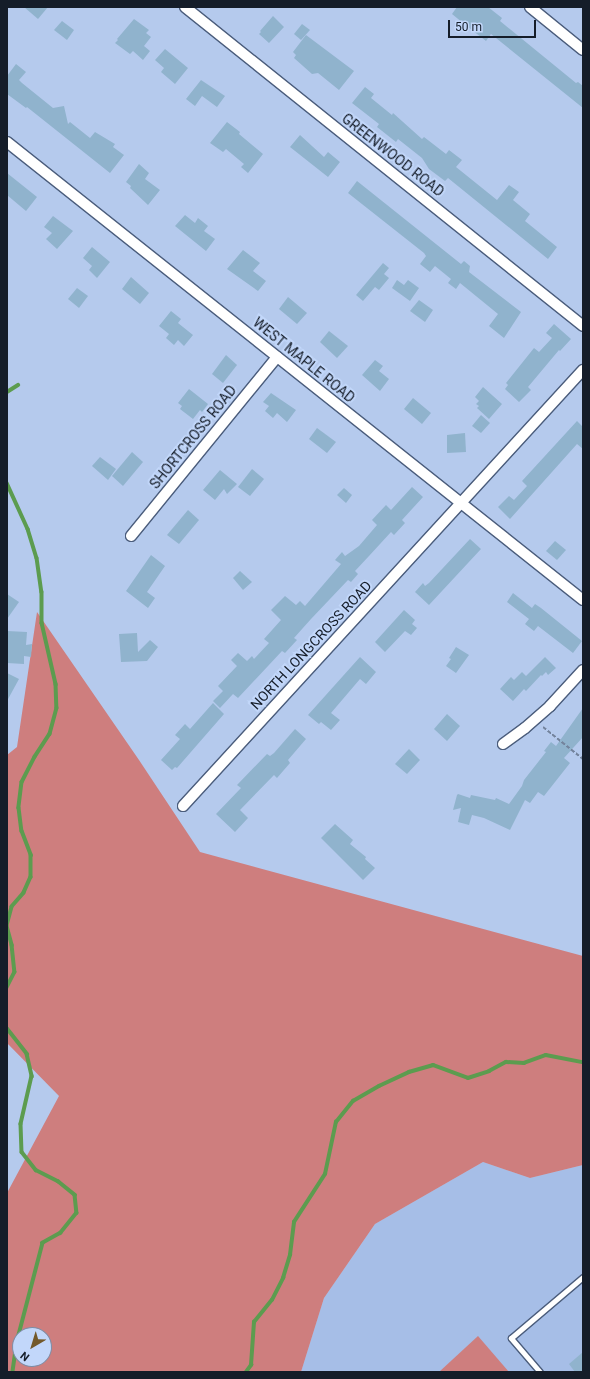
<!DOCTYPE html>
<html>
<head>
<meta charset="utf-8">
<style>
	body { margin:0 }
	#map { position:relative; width:590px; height:1379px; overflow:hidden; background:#b5caed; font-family:Roboto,sans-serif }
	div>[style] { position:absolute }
	.built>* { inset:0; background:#a6bee7 }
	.green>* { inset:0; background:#ce7e7e }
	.stream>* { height:3.5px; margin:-1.75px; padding:0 1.75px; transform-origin:1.75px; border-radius:1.75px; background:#5c9c4f }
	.building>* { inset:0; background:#90b3cd }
	.path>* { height:2px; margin-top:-1px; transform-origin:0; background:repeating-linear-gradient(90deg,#73839c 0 4px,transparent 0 6px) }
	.roads { filter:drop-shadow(1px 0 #4b5d7c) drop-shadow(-1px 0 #4b5d7c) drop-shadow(0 1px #4b5d7c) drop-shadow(0 -1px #4b5d7c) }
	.service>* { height:5px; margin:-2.5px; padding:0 2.5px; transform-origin:2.5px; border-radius:2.5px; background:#fff }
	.minor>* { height:10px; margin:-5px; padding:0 5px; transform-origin:5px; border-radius:5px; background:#fff }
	span { translate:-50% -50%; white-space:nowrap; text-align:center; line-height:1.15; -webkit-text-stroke:4px #c2d7fa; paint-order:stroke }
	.street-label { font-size:14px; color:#151d29 }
	.frame { position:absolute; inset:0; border:8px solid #151d29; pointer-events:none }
	.north { position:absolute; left:12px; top:1327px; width:40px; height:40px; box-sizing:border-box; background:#c2d7fa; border:1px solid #7d8da6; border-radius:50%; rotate:218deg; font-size:11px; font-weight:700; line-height:16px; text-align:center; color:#151d29 }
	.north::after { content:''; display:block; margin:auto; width:14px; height:18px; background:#73592b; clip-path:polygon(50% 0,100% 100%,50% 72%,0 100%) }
	.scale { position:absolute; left:448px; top:20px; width:88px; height:18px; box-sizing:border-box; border:2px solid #151d29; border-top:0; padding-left:5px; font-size:12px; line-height:14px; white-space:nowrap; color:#151d29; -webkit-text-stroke:3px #c2d7fa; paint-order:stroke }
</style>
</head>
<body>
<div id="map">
	<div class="built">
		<i style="clip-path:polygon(483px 1162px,530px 1178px,583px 1165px,583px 1372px,301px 1372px,324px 1298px,375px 1224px)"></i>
	</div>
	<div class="green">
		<i style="clip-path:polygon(evenodd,37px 612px,139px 760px,200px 852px,583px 956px,583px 1165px,530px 1178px,483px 1162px,375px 1224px,324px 1298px,301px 1372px,7px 1372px,7px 1193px,59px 1096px,7px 1043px,7px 755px,17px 747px,37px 612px,20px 1335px,44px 1335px,44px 1359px,20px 1359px,20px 1335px)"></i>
		<i style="clip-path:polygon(478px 1336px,509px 1372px,439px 1372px)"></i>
	</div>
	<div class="stream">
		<i style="left:7px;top:392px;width:13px;rotate:-32deg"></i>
		<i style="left:7px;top:483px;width:51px;rotate:65.5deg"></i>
		<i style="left:28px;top:529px;width:30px;rotate:73deg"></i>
		<i style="left:37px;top:558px;width:34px;rotate:82deg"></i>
		<i style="left:42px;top:592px;width:31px;rotate:90deg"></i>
		<i style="left:42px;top:623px;width:63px;rotate:77.1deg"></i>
		<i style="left:56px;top:684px;width:24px;rotate:88deg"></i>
		<i style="left:57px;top:708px;width:27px;rotate:105deg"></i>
		<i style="left:50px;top:734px;width:27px;rotate:123deg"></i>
		<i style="left:35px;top:757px;width:28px;rotate:117deg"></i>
		<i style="left:22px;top:782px;width:26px;rotate:97deg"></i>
		<i style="left:19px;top:808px;width:23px;rotate:83deg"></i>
		<i style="left:22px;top:831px;width:26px;rotate:69deg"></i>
		<i style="left:31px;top:855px;width:22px;rotate:90deg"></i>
		<i style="left:31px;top:877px;width:17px;rotate:114deg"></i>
		<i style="left:24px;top:893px;width:18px;rotate:131deg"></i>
		<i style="left:12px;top:907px;width:20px;rotate:105deg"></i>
		<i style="left:7px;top:926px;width:20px;rotate:75deg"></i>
		<i style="left:12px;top:945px;width:27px;rotate:84deg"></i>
		<i style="left:15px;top:972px;width:18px;rotate:117deg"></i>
		<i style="left:7px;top:1028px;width:33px;rotate:52deg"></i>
		<i style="left:27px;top:1054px;width:23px;rotate:77deg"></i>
		<i style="left:32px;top:1076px;width:49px;rotate:102.9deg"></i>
		<i style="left:21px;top:1124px;width:28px;rotate:88deg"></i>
		<i style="left:22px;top:1152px;width:23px;rotate:52deg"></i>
		<i style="left:36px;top:1170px;width:25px;rotate:27deg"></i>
		<i style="left:58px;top:1181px;width:22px;rotate:39deg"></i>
		<i style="left:75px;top:1195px;width:18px;rotate:84deg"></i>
		<i style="left:77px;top:1213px;width:26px;rotate:129deg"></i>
		<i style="left:61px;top:1233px;width:21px;rotate:151deg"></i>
		<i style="left:43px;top:1243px;width:103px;rotate:104.6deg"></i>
		<i style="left:17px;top:1343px;width:29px;rotate:98deg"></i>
		<i style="left:246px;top:1372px;width:9px;rotate:-54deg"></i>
		<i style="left:251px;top:1365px;width:43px;rotate:-86deg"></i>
		<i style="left:254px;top:1322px;width:28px;rotate:-51deg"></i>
		<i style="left:272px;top:1300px;width:25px;rotate:-63deg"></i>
		<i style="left:283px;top:1278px;width:24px;rotate:-73deg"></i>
		<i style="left:290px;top:1255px;width:33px;rotate:-83deg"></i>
		<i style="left:294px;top:1222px;width:57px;rotate:-57.1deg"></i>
		<i style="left:325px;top:1174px;width:53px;rotate:-78.1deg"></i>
		<i style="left:336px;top:1122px;width:27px;rotate:-51deg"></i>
		<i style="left:353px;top:1101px;width:30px;rotate:-30deg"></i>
		<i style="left:379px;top:1086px;width:33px;rotate:-25deg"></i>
		<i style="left:409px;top:1072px;width:25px;rotate:-16deg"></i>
		<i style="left:433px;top:1065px;width:37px;rotate:20deg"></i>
		<i style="left:468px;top:1078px;width:22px;rotate:-18deg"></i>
		<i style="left:489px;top:1071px;width:19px;rotate:-28deg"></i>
		<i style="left:506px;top:1062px;width:18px;rotate:3deg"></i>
		<i style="left:524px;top:1063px;width:23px;rotate:-20deg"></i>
		<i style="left:546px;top:1055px;width:38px;rotate:11deg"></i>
	</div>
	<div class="building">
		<i style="clip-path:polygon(24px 7px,48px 7px,38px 19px)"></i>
		<i style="clip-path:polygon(457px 7px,488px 7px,502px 18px,500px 21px,576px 83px,578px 82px,583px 86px,583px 108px,491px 34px,486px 41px,463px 23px,452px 14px)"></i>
		<i style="clip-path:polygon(273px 16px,284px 27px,269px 43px,259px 34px,261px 32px,260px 31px)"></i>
		<i style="clip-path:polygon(134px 19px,149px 30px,146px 33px,151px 37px,144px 46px,150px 51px,143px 60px,133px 51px,130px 54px,115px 43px,118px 40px,117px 39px)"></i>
		<i style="clip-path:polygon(62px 21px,74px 30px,67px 40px,54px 30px)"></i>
		<i style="clip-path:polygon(302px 24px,310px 30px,301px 40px,294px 34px)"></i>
		<i style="clip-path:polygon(306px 35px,354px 71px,339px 90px,318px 73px,312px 74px,294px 58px,296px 55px,293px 52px)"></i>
		<i style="clip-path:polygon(165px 49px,188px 68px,175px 84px,161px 72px,164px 68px,155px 60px)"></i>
		<i style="clip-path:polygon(16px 64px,26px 72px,19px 80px,22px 83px,53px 108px,64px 106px,68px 124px,70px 122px,90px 138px,95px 132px,115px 144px,113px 147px,124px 155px,110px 173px,27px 107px,26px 108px,7px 94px,7px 76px)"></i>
		<i style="clip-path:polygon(201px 80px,225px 96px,217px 107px,202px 96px,195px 106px,186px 99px)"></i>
		<i style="clip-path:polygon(365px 87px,374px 94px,371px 98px,392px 115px,393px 113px,422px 139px,424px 137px,446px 154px,449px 150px,462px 160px,456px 167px,497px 200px,509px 185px,519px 192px,513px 200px,530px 214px,525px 221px,557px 247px,548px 259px,448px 178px,445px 181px,429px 169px,422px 158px,398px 139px,396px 142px,377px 127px,379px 124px,352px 103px)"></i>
		<i style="clip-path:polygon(227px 122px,240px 132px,239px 134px,263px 154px,248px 173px,241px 167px,244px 164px,226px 149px,223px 152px,210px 143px)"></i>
		<i style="clip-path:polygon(300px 135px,324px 157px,328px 152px,340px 162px,328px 177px,290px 147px)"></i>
		<i style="clip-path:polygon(139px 164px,149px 173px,145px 179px,160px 190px,148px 205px,130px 188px,131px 186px,126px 182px)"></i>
		<i style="clip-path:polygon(7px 173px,37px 197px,26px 211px,7px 195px)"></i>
		<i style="clip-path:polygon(357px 181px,461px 264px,464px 261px,470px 266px,469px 272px,521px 312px,504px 338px,489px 326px,498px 314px,460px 283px,456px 289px,448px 283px,451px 279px,435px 266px,430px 272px,420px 264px,426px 256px,424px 253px,348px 193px)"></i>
		<i style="clip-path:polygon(185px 215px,195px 223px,198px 218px,208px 226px,204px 231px,215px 239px,206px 251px,175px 226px)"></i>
		<i style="clip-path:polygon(53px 216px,73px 231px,57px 249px,46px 239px,52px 233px,44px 227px)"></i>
		<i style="clip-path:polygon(92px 247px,110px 262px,97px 278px,89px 270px,92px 266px,83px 258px)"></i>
		<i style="clip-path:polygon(243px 250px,260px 263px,253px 271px,266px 281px,258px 291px,227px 269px)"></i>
		<i style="clip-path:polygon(383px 263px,389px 268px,384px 274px,389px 278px,379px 290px,375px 287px,363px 301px,356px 295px)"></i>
		<i style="clip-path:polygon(131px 277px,149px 293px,140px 304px,122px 289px)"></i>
		<i style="clip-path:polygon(397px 280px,404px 285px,408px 280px,419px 288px,410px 301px,392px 288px)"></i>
		<i style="clip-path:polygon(77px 288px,88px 296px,79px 308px,68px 299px)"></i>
		<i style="clip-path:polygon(288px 297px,307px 313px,297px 324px,279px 309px)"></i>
		<i style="clip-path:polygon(419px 300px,433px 310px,425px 322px,410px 311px)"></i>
		<i style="clip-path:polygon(171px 311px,181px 319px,178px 323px,193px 335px,184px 346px,178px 340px,174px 345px,166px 338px,169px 334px,159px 326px)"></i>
		<i style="clip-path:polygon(554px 324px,571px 339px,560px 351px,559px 350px,528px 387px,531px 390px,519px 402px,505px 389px,508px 385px,506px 383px,534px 348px,539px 352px,552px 338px,546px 333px)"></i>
		<i style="clip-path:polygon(329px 331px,348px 346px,337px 358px,320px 342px)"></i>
		<i style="clip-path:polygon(226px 355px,237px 365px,223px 383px,212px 374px)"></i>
		<i style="clip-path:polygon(375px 360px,383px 366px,379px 371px,389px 379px,380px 391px,362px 375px)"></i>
		<i style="clip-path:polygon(483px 387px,502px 404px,489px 419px,477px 408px,479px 406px,476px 404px,479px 401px,475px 397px)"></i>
		<i style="clip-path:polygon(189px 389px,208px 404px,202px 412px,200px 410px,193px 419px,180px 409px,182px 406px,178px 403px)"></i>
		<i style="clip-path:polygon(271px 393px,296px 410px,287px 422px,277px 413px,273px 418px,265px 411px,269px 406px,263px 402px)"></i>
		<i style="clip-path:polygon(413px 398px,431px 413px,422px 424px,404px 409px)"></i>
		<i style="clip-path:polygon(481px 415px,490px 423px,481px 433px,472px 426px)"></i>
		<i style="clip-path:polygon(577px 421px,583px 427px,583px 449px,577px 444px,510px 519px,498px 507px,509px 496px,514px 500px,527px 486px,522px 481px)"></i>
		<i style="clip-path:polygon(317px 428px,336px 442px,327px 453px,309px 439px)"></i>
		<i style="clip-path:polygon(465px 433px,466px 452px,447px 453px,447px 435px)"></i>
		<i style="clip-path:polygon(132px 452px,143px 462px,123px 486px,112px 476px)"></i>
		<i style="clip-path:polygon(100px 457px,116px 469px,108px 480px,92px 466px)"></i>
		<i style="clip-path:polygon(252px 469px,264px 479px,250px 496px,238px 487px)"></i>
		<i style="clip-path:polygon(220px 470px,237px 484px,227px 494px,224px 489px,215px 500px,203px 490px)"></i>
		<i style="clip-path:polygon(412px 487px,423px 497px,402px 520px,405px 523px,394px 535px,391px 532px,369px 556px,355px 571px,358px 574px,351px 582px,348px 580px,311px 619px,294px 638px,297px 640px,285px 653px,282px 651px,238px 698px,233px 694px,220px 708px,213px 701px,223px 691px,218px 686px,237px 666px,231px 660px,238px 653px,247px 661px,252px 656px,254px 659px,269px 643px,264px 639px,281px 620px,271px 610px,285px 596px,296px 605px,300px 601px,305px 606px,341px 564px,335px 560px,342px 552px,345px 556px,359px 546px,377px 525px,372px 520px,386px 505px,391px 510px)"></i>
		<i style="clip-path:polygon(344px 488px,352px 495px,346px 503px,337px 495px)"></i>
		<i style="clip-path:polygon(188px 510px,199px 520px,179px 544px,167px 535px)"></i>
		<i style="clip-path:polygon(470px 539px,481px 549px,429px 605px,415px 592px,423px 583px,425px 586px,429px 583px)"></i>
		<i style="clip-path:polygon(555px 541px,566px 550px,557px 560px,546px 551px)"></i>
		<i style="clip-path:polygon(151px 555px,165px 566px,147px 592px,155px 598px,148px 608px,126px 591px)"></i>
		<i style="clip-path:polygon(240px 571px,252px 582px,243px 590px,233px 578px)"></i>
		<i style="clip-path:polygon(513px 593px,532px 608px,535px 604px,541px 608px,582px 641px,573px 653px,538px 626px,534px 631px,525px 624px,529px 619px,507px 602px)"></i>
		<i style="clip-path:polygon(7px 594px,19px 602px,7px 619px)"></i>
		<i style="clip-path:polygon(404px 610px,415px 620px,412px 624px,417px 628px,411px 635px,405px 631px,385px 652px,375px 642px)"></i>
		<i style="clip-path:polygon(7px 631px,27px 632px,26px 645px,32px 644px,31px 657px,24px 656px,24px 664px,7px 663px)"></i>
		<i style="clip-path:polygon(137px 633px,138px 652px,150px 640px,158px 647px,147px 661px,121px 662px,119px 634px)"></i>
		<i style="clip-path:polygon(456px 647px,469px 655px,456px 673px,446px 666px,451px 659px,449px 658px)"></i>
		<i style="clip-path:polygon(360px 657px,376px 672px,366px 684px,360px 679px,331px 713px,340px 720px,331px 730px,321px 722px,319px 724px,308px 715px)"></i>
		<i style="clip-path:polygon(545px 657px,556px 668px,548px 675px,546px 672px,542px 676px,541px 675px,526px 691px,524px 689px,513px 701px,500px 689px,511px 677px,514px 680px,522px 672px,526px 676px)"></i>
		<i style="clip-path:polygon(7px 673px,19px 679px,7px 701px)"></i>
		<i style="clip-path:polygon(213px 703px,224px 714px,177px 768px,175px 767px,172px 770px,161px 760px,180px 739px,175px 735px,185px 724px,190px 729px)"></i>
		<i style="clip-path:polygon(583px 708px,583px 737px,564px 758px,570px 763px,544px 796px,538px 792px,530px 803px,525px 800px,510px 830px,484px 818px,472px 815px,469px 825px,458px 822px,461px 808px,453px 810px,457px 795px,458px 794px,470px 798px,471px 795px,495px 800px,496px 798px,509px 804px,522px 786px,524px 780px,546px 752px,544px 751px,551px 742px,556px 746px)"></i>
		<i style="clip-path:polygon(447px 714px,460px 726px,447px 741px,434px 729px)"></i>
		<i style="clip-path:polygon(295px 729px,306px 739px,288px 760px,290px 763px,277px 778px,274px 775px,240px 810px,248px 818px,235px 832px,216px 814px,241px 788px,237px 785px,267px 754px,270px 756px,274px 753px)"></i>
		<i style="clip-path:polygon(409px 749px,420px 760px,407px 774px,395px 764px)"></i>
		<i style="clip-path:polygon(335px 824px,353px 840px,350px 844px,366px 857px,365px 859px,375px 868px,363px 880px,321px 838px)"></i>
		<i style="clip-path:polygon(583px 1352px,583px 1372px,575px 1372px,569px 1364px)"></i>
	</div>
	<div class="path">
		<i style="left:543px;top:727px;width:51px;rotate:38.7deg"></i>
	</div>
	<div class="roads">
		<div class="service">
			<i style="left:540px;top:1372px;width:45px;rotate:-130.5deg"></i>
			<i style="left:511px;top:1338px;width:94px;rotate:-40.3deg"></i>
		</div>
		<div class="minor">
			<i style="left:185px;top:7px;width:510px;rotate:38.71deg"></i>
			<i style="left:530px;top:7px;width:68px;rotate:39.1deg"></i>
			<i style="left:7px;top:142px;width:736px;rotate:38.49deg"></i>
			<i style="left:131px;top:536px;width:231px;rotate:-50.8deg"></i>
			<i style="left:503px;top:744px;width:27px;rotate:-36deg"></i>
			<i style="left:525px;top:728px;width:33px;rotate:-41deg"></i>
			<i style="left:550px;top:706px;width:49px;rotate:-47.5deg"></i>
			<i style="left:183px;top:806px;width:592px;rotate:-47.47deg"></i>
		</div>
	</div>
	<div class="street-label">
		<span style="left:393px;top:155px;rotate:38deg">GREENWOOD ROAD</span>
		<span style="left:304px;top:360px;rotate:39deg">WEST MAPLE ROAD</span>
		<span style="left:193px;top:437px;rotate:-51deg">SHORTCROSS ROAD</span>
		<span style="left:311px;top:645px;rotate:-47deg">NORTH LONGCROSS ROAD</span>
	</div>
	<div class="frame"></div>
	<div class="north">N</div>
	<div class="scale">50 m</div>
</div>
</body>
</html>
